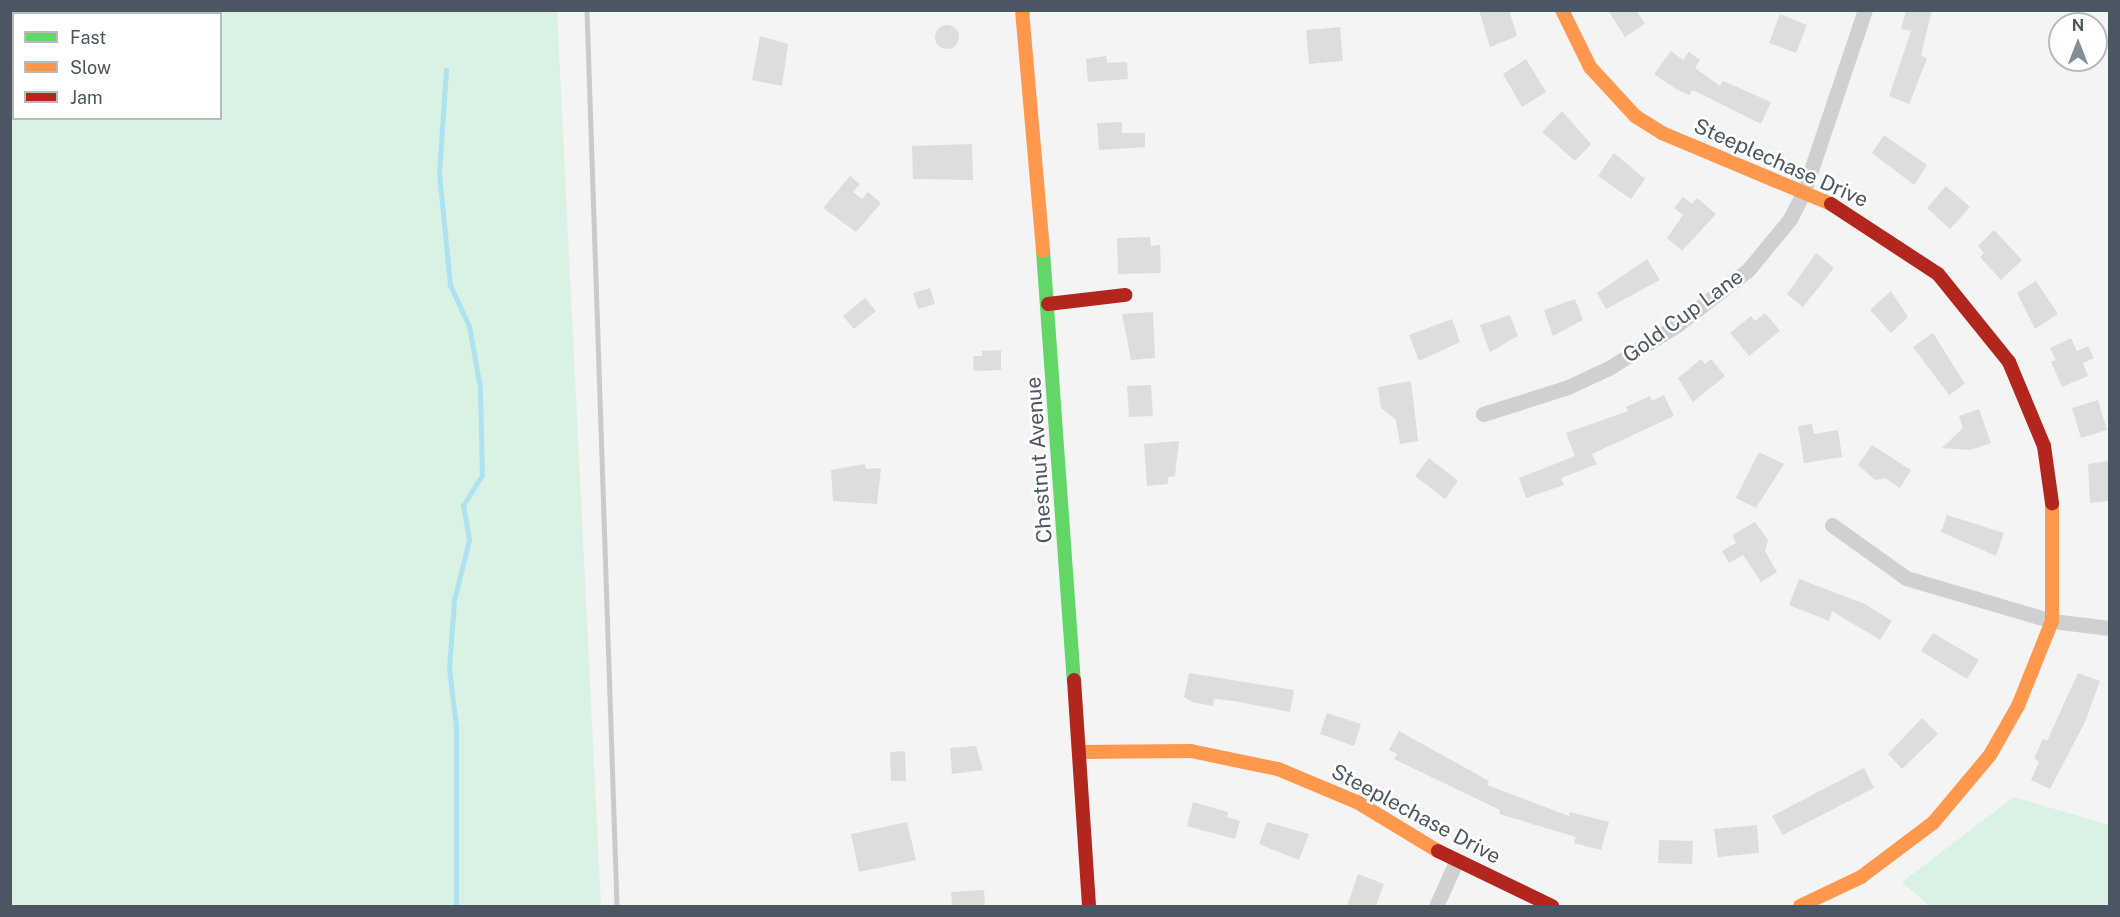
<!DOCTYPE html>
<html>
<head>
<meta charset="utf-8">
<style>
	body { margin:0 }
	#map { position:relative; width:2120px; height:917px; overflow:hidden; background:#f4f4f4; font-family:"Public Sans",sans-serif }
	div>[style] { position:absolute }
	.green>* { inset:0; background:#d9f2e3 }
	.stream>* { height:5px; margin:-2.5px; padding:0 2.5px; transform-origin:2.5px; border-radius:2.5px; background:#aee2f0 }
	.building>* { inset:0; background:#ddddde }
	.round { border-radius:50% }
	.street>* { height:15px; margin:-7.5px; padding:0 7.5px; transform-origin:7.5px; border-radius:7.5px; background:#ced0d2 }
	.fast>* { height:14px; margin:-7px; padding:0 7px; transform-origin:7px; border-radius:7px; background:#63d668 }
	.slow>* { height:14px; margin:-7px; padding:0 7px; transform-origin:7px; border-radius:7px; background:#ff974d }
	.jam>* { height:14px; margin:-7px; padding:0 7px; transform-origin:7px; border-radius:7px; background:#b3261e }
	.rail>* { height:4.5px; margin:-2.25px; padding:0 2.25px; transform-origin:2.25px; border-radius:2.25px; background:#c9cacc }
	span { translate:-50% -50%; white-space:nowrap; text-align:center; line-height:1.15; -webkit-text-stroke:5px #fff; paint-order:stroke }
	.street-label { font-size:21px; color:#4a5661 }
	.frame { position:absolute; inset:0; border:12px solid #4a5661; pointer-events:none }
	.legend { position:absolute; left:12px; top:12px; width:210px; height:108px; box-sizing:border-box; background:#fff; border:2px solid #b7bbc0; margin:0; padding:8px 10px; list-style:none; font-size:18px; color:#4a5661 }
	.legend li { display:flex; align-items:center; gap:12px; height:30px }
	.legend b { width:30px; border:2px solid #b7bbc0 }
	.north { position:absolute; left:2048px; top:12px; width:60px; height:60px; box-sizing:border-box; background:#fff; border:2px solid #b7bbc0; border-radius:50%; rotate:0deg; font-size:16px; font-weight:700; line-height:24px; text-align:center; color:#4a5661 }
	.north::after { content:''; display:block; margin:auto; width:21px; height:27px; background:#868d94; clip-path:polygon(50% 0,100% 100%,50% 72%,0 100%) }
</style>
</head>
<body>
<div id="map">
	<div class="green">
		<i style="clip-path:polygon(evenodd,10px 11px,557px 11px,601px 906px,11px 906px,10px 11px,14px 14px,220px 14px,220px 118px,14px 118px,14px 14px)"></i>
		<i style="clip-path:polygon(2014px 797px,2109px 825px,2109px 906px,1929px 906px,1902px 882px)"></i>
	</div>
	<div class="stream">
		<i style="left:446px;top:70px;width:103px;rotate:93.9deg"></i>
		<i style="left:439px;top:173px;width:113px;rotate:84.4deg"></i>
		<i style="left:450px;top:285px;width:45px;rotate:65.1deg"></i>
		<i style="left:469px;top:326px;width:63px;rotate:79.9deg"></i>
		<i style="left:480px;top:388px;width:87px;rotate:88.7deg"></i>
		<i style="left:482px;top:475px;width:36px;rotate:122deg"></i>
		<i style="left:463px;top:505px;width:36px;rotate:80deg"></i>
		<i style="left:469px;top:540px;width:62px;rotate:104deg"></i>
		<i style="left:454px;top:600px;width:68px;rotate:94.2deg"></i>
		<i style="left:449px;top:668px;width:59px;rotate:83.2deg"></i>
		<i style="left:456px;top:727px;width:179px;rotate:90deg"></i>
	</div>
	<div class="building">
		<i style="clip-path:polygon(1479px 10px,1509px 10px,1517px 36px,1490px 47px)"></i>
		<i style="clip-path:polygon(1608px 10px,1636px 10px,1645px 24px,1625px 37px)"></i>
		<i style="clip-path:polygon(1906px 10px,1932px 10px,1921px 55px,1927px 59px,1909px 104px,1889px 96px,1911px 31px,1901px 29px)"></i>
		<i style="clip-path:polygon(1780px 14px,1807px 25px,1796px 53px,1769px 43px)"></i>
		<i class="round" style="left:935px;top:25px;width:24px;height:24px"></i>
		<i style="clip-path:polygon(1340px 27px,1343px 61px,1309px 64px,1306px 30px)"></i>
		<i style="clip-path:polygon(760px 36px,788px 44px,782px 86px,752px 80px)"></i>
		<i style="clip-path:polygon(1671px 51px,1683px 60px,1689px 52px,1700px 60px,1695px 68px,1720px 86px,1723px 81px,1771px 102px,1761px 124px,1693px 90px,1689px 95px,1676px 89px,1654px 74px)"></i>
		<i style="clip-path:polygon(1106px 56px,1107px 63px,1127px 62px,1128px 79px,1088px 82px,1086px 59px)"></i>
		<i style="clip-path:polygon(1526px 59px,1546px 92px,1522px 107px,1503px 74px)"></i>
		<i style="clip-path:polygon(1562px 111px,1591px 144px,1575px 161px,1542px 132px)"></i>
		<i style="clip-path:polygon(1122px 122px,1122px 133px,1145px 133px,1145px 147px,1099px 150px,1097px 123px)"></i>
		<i style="clip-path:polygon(1884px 135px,1927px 165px,1914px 185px,1872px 153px)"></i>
		<i style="clip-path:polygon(972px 144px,973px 180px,913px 179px,912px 146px)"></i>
		<i style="clip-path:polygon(1614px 153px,1645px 179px,1631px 199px,1598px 176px)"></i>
		<i style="clip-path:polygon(850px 176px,860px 184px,853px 192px,862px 199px,868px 192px,881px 203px,856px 232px,823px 208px)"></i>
		<i style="clip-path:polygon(1946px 186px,1970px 207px,1950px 229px,1927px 208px)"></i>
		<i style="clip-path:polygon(1683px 197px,1692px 204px,1697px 198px,1716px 214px,1682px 251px,1667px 238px,1683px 215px,1674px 208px)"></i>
		<i style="clip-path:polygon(1994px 230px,2022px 260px,2001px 280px,1980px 257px,1984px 253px,1978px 246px)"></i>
		<i style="clip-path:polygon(1150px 237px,1151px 246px,1160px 245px,1161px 273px,1118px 274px,1117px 238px)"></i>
		<i style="clip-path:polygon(1816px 253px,1834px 268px,1803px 307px,1787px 294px)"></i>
		<i style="clip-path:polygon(1647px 259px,1660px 280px,1606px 309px,1597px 293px)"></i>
		<i style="clip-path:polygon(2036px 281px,2058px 314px,2035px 329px,2017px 293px)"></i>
		<i style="clip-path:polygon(930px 288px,935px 304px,918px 309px,913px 293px)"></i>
		<i style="clip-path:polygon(1891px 291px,1908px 317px,1891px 333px,1870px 310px)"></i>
		<i style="clip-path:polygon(865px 298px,876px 311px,854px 329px,843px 316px)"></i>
		<i style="clip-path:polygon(1575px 299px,1583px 320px,1553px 336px,1544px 310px)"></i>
		<i style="clip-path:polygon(1153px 312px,1155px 358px,1131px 360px,1122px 314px)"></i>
		<i style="clip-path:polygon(1765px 313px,1780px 331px,1749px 356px,1730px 333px,1751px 316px,1755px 321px)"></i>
		<i style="clip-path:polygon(1510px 315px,1518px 336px,1490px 352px,1480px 325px)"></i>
		<i style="clip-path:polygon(1452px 319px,1460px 342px,1419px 361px,1409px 335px)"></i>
		<i style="clip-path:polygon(1933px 333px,1965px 384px,1949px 395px,1913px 347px)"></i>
		<i style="clip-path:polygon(2071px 338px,2077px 351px,2088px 346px,2094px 358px,2083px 363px,2088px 376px,2062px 387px,2051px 362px,2056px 360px,2050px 348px)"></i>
		<i style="clip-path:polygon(1001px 350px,1001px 370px,974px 371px,973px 356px,982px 356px,982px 351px)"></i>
		<i style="clip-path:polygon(1701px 359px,1705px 364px,1711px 359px,1725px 376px,1693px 402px,1678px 378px)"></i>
		<i style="clip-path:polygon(1411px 381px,1418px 441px,1400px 444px,1396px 420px,1381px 408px,1378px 387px)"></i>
		<i style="clip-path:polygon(1151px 385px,1153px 416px,1129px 417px,1127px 386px)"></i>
		<i style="clip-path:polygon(1664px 395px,1674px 416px,1592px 454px,1597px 464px,1561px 478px,1564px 485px,1526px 498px,1519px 478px,1575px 456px,1566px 433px,1628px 411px,1626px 407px,1650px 396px,1652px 401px)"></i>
		<i style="clip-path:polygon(2098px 400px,2107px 430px,2081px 438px,2072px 408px)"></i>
		<i style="clip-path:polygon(1979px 409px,1991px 443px,1970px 450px,1942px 448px,1963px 428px,1959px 416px)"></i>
		<i style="clip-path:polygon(1812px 424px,1814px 434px,1838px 430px,1842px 457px,1804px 463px,1798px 426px)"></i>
		<i style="clip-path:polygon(1179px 441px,1175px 476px,1168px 477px,1168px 484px,1147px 486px,1144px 444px)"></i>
		<i style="clip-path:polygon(1872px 445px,1911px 470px,1900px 488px,1885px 478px,1875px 480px,1858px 465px)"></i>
		<i style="clip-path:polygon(1759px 452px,1784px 464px,1756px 508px,1736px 498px)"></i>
		<i style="clip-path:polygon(1429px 458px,1458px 481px,1445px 499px,1415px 476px)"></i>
		<i style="clip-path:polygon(2109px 461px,2109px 501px,2090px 503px,2088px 464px)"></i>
		<i style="clip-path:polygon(865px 464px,866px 469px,881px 468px,877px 504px,833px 501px,831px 470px)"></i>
		<i style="clip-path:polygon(1947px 515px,2004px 533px,1996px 556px,1941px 532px)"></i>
		<i style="clip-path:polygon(1755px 522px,1768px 540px,1765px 551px,1777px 572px,1761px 582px,1743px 555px,1729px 563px,1722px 551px,1736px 543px,1732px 535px)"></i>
		<i style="clip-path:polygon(1799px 579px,1865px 604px,1892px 621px,1880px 640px,1832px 611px,1829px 621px,1789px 605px)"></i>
		<i style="clip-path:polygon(1933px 633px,1979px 660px,1967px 679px,1921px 651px)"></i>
		<i style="clip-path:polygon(1189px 673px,1294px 690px,1290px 712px,1234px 701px,1214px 699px,1213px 706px,1192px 702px,1184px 697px)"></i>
		<i style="clip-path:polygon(2078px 673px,2100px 681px,2085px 722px,2050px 789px,2031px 780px,2039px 762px,2034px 758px,2043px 739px,2047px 741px)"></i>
		<i style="clip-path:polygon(1327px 713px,1361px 724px,1354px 746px,1320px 734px)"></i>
		<i style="clip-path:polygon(1922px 718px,1938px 734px,1902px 769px,1888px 754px)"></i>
		<i style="clip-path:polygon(1399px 731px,1489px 781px,1487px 785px,1569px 816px,1570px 812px,1609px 822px,1601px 850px,1574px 843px,1576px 837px,1499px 814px,1500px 810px,1394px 759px,1397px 754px,1389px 750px)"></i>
		<i style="clip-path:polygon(976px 746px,983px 770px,952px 774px,950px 748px)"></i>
		<i style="clip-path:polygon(905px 751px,906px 781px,891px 781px,890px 752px)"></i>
		<i style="clip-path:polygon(1864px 768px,1874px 788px,1783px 835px,1772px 816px)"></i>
		<i style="clip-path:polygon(1193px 802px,1228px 812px,1227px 817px,1240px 821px,1235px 839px,1187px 826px)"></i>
		<i style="clip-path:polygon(907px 822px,916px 860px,859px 872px,851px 834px)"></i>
		<i style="clip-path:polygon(1267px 822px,1309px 834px,1299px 860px,1259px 844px)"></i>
		<i style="clip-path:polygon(1757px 825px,1759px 853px,1718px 857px,1714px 829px)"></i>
		<i style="clip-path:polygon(1659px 840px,1693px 841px,1692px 864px,1658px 863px)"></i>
		<i style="clip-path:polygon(1358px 874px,1384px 884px,1376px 906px,1347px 906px)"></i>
		<i style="clip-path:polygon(984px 890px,985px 906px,952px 906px,951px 892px)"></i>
	</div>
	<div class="street">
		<i style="left:1483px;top:414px;width:89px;rotate:-17.6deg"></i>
		<i style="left:1568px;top:387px;width:45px;rotate:-24.9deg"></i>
		<i style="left:1609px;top:368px;width:80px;rotate:-32.3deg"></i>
		<i style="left:1677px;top:325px;width:90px;rotate:-37.8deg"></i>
		<i style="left:1748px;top:270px;width:66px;rotate:-50.5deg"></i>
		<i style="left:1790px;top:219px;width:31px;rotate:-63deg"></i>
		<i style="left:1804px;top:191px;width:191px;rotate:-71.4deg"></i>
		<i style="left:1832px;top:525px;width:91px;rotate:35.6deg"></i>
		<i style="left:1906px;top:578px;width:152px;rotate:16.4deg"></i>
		<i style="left:2052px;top:621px;width:58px;rotate:6.9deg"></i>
		<i style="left:1436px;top:906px;width:48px;rotate:-65.6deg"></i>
	</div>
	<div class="fast">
		<i style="left:1043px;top:251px;width:430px;rotate:85.9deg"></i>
	</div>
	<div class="slow">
		<i style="left:1022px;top:10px;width:242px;rotate:85deg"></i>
		<i style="left:1562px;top:10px;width:64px;rotate:63.8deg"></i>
		<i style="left:1590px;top:67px;width:67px;rotate:47.4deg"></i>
		<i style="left:1635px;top:116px;width:32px;rotate:32deg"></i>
		<i style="left:1662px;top:133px;width:183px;rotate:22.8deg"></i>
		<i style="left:1079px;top:752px;width:112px;rotate:-0.5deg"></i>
		<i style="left:1191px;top:751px;width:89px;rotate:11.7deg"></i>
		<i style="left:1278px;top:769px;width:86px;rotate:22.7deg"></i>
		<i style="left:1357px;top:802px;width:95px;rotate:31.2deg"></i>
		<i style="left:1800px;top:906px;width:68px;rotate:-25.4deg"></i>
		<i style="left:1861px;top:877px;width:90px;rotate:-36.9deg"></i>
		<i style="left:1933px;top:823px;width:89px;rotate:-50deg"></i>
		<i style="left:1990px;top:755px;width:56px;rotate:-60.3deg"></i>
		<i style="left:2018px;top:706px;width:92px;rotate:-68.2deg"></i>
		<i style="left:2052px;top:621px;width:118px;rotate:-90deg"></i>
	</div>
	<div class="jam">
		<i style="left:1831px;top:204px;width:128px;rotate:33.2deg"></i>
		<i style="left:1938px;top:274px;width:113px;rotate:51.1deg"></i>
		<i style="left:2009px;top:362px;width:91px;rotate:67.4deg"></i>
		<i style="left:2044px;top:446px;width:58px;rotate:82deg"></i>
		<i style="left:1048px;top:304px;width:78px;rotate:-6.7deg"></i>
		<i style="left:1074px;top:680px;width:226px;rotate:86.2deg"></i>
		<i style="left:1438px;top:851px;width:127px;rotate:25.8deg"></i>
	</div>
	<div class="rail">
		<i style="left:587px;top:10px;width:897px;rotate:88.08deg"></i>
	</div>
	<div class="street-label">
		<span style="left:1781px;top:163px;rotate:24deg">Steeplechase Drive</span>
		<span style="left:1683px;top:316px;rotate:-36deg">Gold Cup Lane</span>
		<span style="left:1039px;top:460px;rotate:-94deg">Chestnut Avenue</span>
		<span style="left:1416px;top:814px;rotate:28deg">Steeplechase Drive</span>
	</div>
	<div class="frame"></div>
	<ul class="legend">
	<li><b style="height:8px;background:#63d668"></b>Fast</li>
	<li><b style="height:8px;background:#ff974d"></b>Slow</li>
	<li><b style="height:8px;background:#b3261e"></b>Jam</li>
	</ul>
	<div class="north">N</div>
</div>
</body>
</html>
